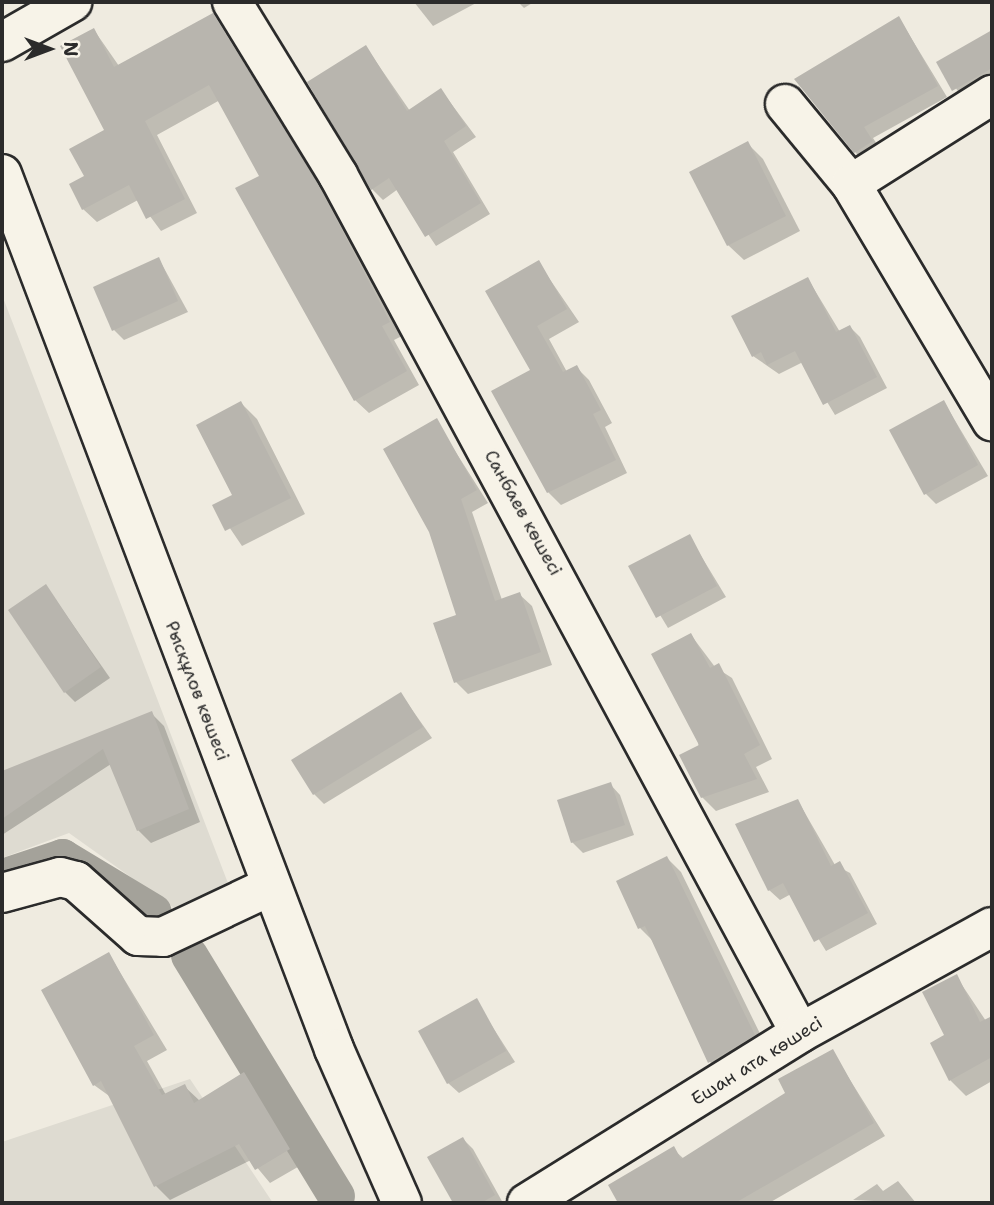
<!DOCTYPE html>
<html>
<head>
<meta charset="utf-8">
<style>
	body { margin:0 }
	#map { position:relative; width:994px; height:1205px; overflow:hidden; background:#efebe0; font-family:"Shantell Sans",sans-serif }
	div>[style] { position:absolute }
	.built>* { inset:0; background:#dedbd1 }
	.shadow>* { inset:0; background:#0003 }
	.canal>* { height:37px; margin:-18.5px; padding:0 18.5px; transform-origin:18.5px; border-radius:18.5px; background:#a4a29a }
	.building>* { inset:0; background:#b8b5ae }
	.roads { filter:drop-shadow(2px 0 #2b2b2b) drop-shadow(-2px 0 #2b2b2b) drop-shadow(0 2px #2b2b2b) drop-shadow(0 -2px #2b2b2b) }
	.minor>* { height:38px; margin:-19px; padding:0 19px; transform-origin:19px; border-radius:19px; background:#f7f3e8 }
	span { translate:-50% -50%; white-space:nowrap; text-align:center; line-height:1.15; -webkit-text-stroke:5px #f7f3e8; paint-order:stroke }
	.street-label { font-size:18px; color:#2b2b2b }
	.frame { position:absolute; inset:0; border:4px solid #2b2b2b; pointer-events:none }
	.north { position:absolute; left:14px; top:14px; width:70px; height:70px; -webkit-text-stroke:5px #f7f3e8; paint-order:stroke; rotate:90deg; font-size:19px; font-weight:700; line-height:28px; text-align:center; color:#2b2b2b }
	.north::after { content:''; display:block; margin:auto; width:24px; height:32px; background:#2b2b2b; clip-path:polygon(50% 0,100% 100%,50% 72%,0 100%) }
</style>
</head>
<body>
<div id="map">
	<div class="built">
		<i style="clip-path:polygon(2px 295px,231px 891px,174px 908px,69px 833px,2px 858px)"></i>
		<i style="clip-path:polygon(190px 1079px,273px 1203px,2px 1203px,2px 1142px)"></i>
	</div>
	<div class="shadow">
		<i style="clip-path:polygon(414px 2px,478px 2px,433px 26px)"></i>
		<i style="clip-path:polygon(518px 2px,534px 2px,524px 8px)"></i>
		<i style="clip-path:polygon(213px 15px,332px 201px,402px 336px,394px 340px,419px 385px,369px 413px,355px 400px,262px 177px,220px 100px,157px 135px,197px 213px,161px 231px,138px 200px,97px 222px,83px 209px,86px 177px,107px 131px,94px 30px,119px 66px)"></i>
		<i style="clip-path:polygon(899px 18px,947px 97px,873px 138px,882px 152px,865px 162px,855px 152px)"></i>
		<i style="clip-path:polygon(992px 32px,992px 84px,964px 100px,938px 62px)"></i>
		<i style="clip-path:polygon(366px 47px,410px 111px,441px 90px,476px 137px,453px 152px,490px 214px,436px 246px,398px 189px,383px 200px,372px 189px,309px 83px)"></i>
		<i style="clip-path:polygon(747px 143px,763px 159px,800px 231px,744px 260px,728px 245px)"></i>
		<i style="clip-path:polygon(159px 259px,188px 312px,124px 340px,114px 330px)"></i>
		<i style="clip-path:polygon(538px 262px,579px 322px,549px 339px,567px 372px,576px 367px,589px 380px,612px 423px,605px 427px,627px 473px,561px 505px,548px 492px,532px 371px)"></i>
		<i style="clip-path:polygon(808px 279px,840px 332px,850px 327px,860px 337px,887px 388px,835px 415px,803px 362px,779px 374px,753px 356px)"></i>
		<i style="clip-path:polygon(944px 402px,988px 476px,936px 504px,926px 494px)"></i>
		<i style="clip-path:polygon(241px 403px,257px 419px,305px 514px,242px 546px,215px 506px,234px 496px)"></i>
		<i style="clip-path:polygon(436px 421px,488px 503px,472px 512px,502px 600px,519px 594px,532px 606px,552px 665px,468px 694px,456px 682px,459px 616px,431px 531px)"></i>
		<i style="clip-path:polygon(689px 536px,726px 597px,668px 628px,631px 567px)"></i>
		<i style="clip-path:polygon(46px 586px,110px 678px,75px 702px,65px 692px)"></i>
		<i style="clip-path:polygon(691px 635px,715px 667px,732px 678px,772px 759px,756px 767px,769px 792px,716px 811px,702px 797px)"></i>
		<i style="clip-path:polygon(401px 694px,432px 738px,324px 804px,314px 794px)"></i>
		<i style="clip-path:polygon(151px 713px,164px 726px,200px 822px,151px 843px,138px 830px,111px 764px,2px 835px,2px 773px)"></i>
		<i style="clip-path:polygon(610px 784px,620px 795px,634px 835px,583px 853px,572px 842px)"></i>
		<i style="clip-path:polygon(798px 801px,835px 865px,850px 873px,877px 924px,826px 951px,791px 894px,780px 900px,769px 890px)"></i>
		<i style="clip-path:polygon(667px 858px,681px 872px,768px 1050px,723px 1076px,710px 1062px,654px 942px,640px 928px)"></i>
		<i style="clip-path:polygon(109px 954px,167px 1050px,147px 1061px,166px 1095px,184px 1086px,200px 1101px,244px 1074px,303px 1164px,270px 1183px,251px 1160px,170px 1200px,156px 1186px,112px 1098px,94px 1085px)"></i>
		<i style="clip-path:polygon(956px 976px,986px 1021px,992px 1018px,992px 1081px,966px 1096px,950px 1080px,946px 1036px)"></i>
		<i style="clip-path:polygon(476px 1001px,515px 1062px,459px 1093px,448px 1083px)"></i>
		<i style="clip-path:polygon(832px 1051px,885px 1136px,769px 1203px,620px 1203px,610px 1185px,673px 1149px,684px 1159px,788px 1094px)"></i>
		<i style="clip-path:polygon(463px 1139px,473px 1149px,503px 1203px,455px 1203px,430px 1158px)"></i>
		<i style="clip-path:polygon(898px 1181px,916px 1203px,853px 1200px,877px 1184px,883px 1191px)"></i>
	</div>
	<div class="canal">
		<i style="left:11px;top:874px;width:54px;rotate:-18.4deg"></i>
		<i style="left:62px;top:857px;width:106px;rotate:31.1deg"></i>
		<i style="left:189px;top:955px;width:282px;rotate:58.6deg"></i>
	</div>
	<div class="building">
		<i style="clip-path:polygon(213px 13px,319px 186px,390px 322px,382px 326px,407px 371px,354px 401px,235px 188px,259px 176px,209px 85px,145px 121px,185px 199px,146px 219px,129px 185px,82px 210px,69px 184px,84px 176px,69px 149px,104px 130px,60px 46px,94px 28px,114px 67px)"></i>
		<i style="clip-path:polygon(899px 16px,938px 86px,864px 127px,873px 141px,854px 153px,794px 79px)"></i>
		<i style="clip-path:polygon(992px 30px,992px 68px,952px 91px,936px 62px)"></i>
		<i style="clip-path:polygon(366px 45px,407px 111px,441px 88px,466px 126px,444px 141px,481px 203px,425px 237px,389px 178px,371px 190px,307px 82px)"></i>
		<i style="clip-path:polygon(748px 141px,786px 216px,727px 246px,689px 172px)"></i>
		<i style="clip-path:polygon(159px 257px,178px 301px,112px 331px,93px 287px)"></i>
		<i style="clip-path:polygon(539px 260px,567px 309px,537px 326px,563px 372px,577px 365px,601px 410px,593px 414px,616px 460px,547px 493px,491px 391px,530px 370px,485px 291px)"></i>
		<i style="clip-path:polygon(808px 277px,836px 332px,850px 325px,877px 377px,823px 405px,795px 351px,767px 365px,761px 352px,752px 357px,731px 316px)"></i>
		<i style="clip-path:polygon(944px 400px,978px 465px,924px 495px,889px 430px)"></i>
		<i style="clip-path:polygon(241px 401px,291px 498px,225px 531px,212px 505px,232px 495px,196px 425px)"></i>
		<i style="clip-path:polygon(437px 418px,477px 490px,461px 499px,495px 601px,520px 592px,541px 652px,454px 683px,433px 623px,456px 615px,429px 532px,383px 449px)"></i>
		<i style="clip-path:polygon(690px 534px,717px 586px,656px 618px,628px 566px)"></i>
		<i style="clip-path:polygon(46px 584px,101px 667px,64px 693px,8px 610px)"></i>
		<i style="clip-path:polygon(691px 633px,710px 668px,719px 663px,760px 745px,744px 754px,757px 779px,701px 798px,679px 755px,699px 745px,651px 654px)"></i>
		<i style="clip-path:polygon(401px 692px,423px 727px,313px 795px,291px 760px)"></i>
		<i style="clip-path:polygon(152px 711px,189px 809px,137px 831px,103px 749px,2px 819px,2px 771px)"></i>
		<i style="clip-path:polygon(611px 782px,625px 825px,571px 843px,557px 800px)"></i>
		<i style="clip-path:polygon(798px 799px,831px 866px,840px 861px,868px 913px,814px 942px,783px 883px,768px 891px,735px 824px)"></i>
		<i style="clip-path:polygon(667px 856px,755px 1035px,708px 1063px,645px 926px,638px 929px,616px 881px)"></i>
		<i style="clip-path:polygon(109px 952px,154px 1035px,134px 1046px,162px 1095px,185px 1084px,194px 1103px,244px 1072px,290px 1149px,255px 1170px,239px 1144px,154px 1187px,101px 1081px,93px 1086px,41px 990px)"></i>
		<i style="clip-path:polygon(957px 974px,980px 1022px,992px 1016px,992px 1057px,949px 1081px,930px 1043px,944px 1035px,922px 992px)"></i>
		<i style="clip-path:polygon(477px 998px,506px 1051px,447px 1084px,418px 1031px)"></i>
		<i style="clip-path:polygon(833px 1049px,874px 1123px,735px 1203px,618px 1203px,608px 1185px,674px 1146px,681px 1159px,785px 1093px,778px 1079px)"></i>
		<i style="clip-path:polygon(463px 1137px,495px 1195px,481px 1203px,453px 1203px,427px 1157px)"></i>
	</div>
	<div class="roads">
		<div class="minor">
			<i style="left:232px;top:2px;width:203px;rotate:58.5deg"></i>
			<i style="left:338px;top:175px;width:974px;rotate:61.7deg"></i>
			<i style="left:2px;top:42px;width:81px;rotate:-29.7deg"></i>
			<i style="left:785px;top:104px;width:104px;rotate:50.5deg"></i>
			<i style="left:851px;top:184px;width:276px;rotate:59.3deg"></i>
			<i style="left:2px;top:174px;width:936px;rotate:69.22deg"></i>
			<i style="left:334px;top:1049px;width:168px;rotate:66.2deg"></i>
			<i style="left:851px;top:184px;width:167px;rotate:-32.3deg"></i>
			<i style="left:2px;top:893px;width:60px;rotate:-15.4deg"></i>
			<i style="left:60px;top:877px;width:16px;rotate:14deg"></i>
			<i style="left:76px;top:881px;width:83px;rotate:41.6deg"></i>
			<i style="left:138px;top:936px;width:25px;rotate:2deg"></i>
			<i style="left:163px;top:937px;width:119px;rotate:-25.3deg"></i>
			<i style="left:527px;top:1203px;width:322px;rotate:-31.9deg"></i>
			<i style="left:800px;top:1033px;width:219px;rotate:-28.9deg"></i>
		</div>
	</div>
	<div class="street-label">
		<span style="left:523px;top:513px;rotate:61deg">Санбаев көшесі</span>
		<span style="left:197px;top:691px;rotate:69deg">Рысқұлов көшесі</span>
		<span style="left:757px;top:1061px;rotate:-32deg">Ешан ата көшесі</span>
	</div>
	<div class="frame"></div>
	<div class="north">N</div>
</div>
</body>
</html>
